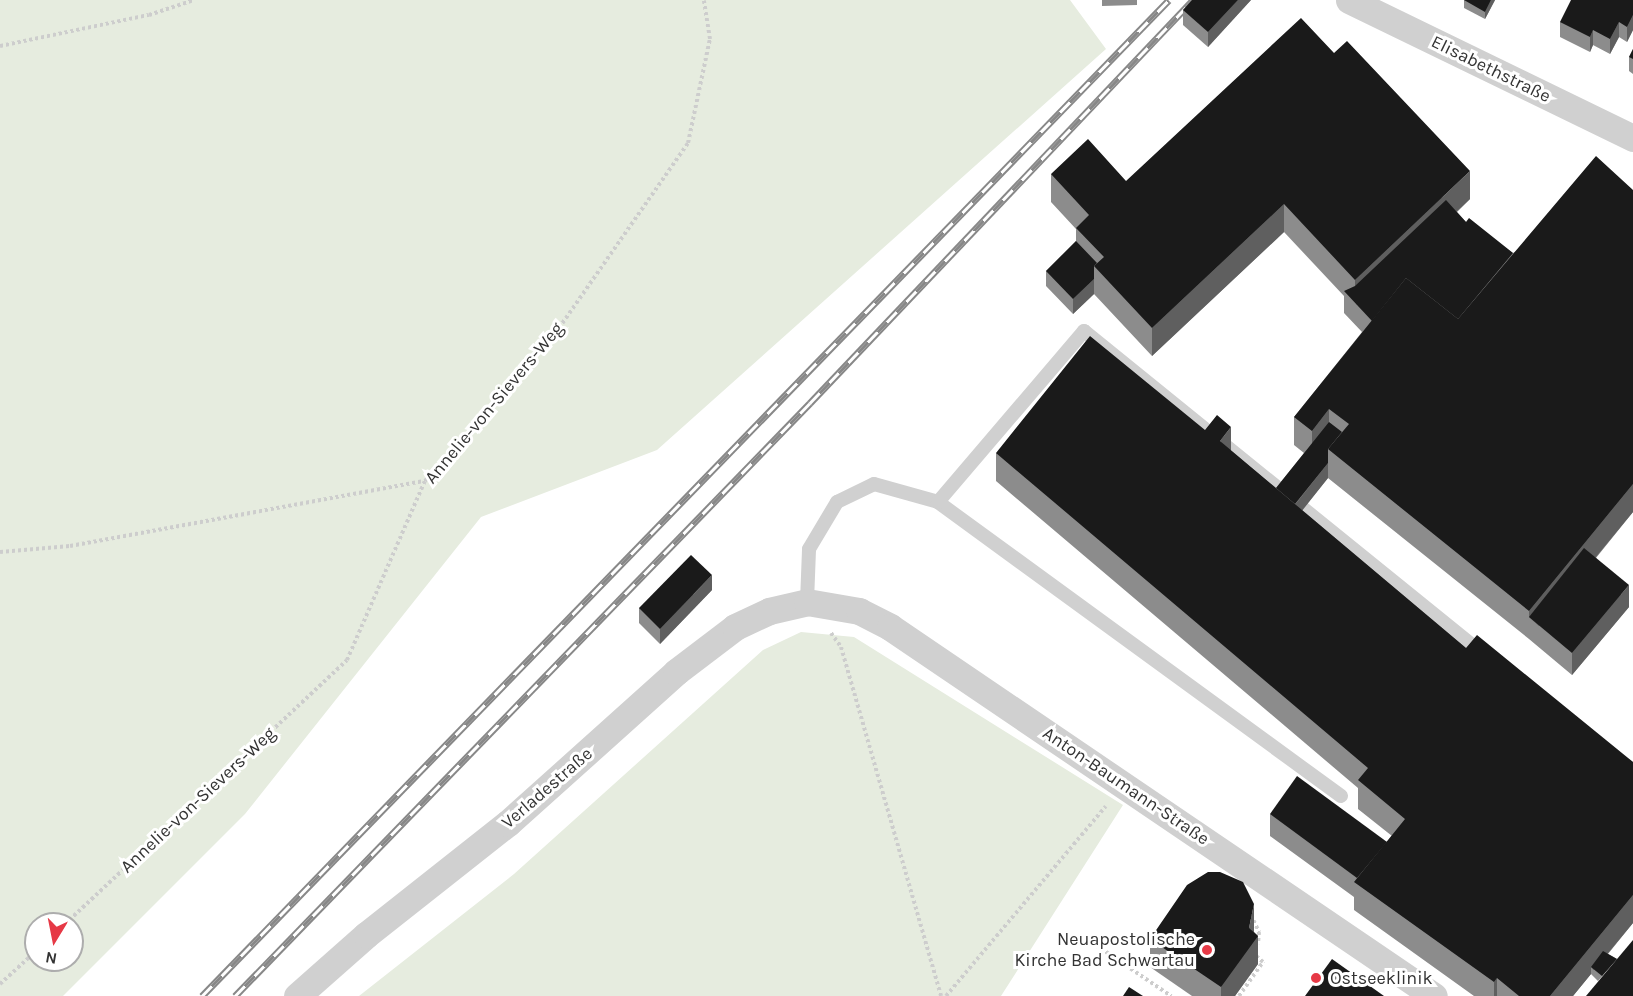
<!DOCTYPE html>
<meta charset="utf-8">
<style>
body{margin:0}
#map{position:relative;width:1633px;height:996px;overflow:hidden;background:#fff;font-family:Karla,sans-serif}
div>[style]{position:absolute}
[style*='--x']{left:calc(var(--x)*1px);top:calc(var(--y)*1px);width:calc(var(--w)*1px);rotate:calc(var(--a)*1deg)}
.green>*{inset:0;background:#e6ecdf}
.path>*{height:4px;margin-top:-2px;transform-origin:0;background:repeating-linear-gradient(90deg,#cdcdcd 0 3px,transparent 0 6px)}
.service>*{height:14px;margin:-7px;padding:0 7px;transform-origin:7px;border-radius:7px;background:#d0d0d0}
.minor>*{height:27px;margin:-13.5px;padding:0 13.5px;transform-origin:13.5px;border-radius:13.5px;background:#d0d0d0}
.rail>*{height:7px;margin-top:-3.5px;transform-origin:0;background:repeating-linear-gradient(90deg,#fff 0 14px,#888 0 28px);box-sizing:border-box;border-block:2px solid #888}
.wall>*{inset:0;background:#8c8c8c}
.shaded-wall>*{inset:0;background:#5f5f5f}
.building>*{inset:0;background:#1a1a1a}
.dots>*{width:16px;height:16px;translate:-50% -50%;box-sizing:border-box;border:3px solid #fff;border-radius:50%}
span{translate:-50% -50%;white-space:nowrap;text-align:center;line-height:1.15;-webkit-text-stroke:6px #fff;paint-order:stroke}
.street-label{font-size:18px;color:#333}
.poi-label{font-size:18px;color:#333}
.right{translate:-100% -50%;text-align:right}
.left{translate:0 -50%;text-align:left}
.north{position:absolute;left:24px;top:912px;width:60px;height:60px;box-sizing:border-box;background:#fff;border:2px solid #adadad;border-radius:50%;rotate:190deg;font-size:16px;font-weight:700;line-height:24px;text-align:center;color:#333}
.north::after{content:'';display:block;margin:auto;width:21px;height:27px;background:#e63946;clip-path:polygon(50% 0,100% 100%,50% 72%,0 100%)}
</style>
<div id="map">
<div class="green">
<div style="clip-path:polygon(evenodd,0 0,1070px 0,1106px 49px,657px 450px,481px 517px,245px 814px,63px 996px,0 996px,0 0,36px 924px,72px 924px,72px 960px,36px 960px,36px 924px)"></div>
<div style="clip-path:polygon(801px 632px,854px 637px,1123px 805px,1001px 996px,359px 996px,514px 874px,763px 650px)"></div>
</div>
<div class="path">
<div style="--x:0;--y:46;--w:152;--a:-11.8"></div>
<div style="--x:149;--y:15;--w:47;--a:-18.4"></div>
<div style="--x:0;--y:552;--w:70;--a:-4.9"></div>
<div style="--x:70;--y:546;--w:361;--a:-10.4"></div>
<div style="--x:831;--y:633;--w:17;--a:54"></div>
<div style="--x:841;--y:647;--w:363;--a:74"></div>
<div style="--x:1251;--y:915;--w:19;--a:65"></div>
<div style="--x:1259;--y:932;--w:12;--a:95"></div>
<div style="--x:65;--y:924;--w:386;--a:-43.1"></div>
<div style="--x:347;--y:660;--w:195;--a:-66.5"></div>
<div style="--x:425;--y:481;--w:203;--a:-48.8"></div>
<div style="--x:559;--y:328;--w:226;--a:-55.1"></div>
<div style="--x:688;--y:143;--w:106;--a:-78.1"></div>
<div style="--x:710;--y:39;--w:39;--a:-99"></div>
<div style="--x:1081;--y:935;--w:109;--a:34.1"></div>
<div style="--x:0;--y:984;--w:49;--a:-42.5"></div>
<div style="--x:946;--y:996;--w:248;--a:-49.9"></div>
<div style="--x:1239;--y:996;--w:42;--a:-54.8"></div>
<div style="--x:1263;--y:962;--w:9;--a:-139"></div>
</div>
<div class="service">
<div style="--x:807;--y:602;--w:53;--a:-87.8"></div>
<div style="--x:809;--y:549;--w:55;--a:-59.2"></div>
<div style="--x:837;--y:502;--w:41;--a:-25.9"></div>
<div style="--x:874;--y:484;--w:66;--a:15.7"></div>
<div style="--x:1341;--y:796;--w:499;--a:-143.9"></div>
<div style="--x:938;--y:502;--w:225;--a:-49.5"></div>
<div style="--x:1084;--y:331;--w:513;--a:38.99"></div>
</div>
<div class="minor">
<div style="--x:1349;--y:0;--w:316;--a:25.9"></div>
<div style="--x:297;--y:996;--w:92;--a:-41.5"></div>
<div style="--x:366;--y:935;--w:181;--a:-38.3"></div>
<div style="--x:508;--y:823;--w:226;--a:-41.9"></div>
<div style="--x:676;--y:672;--w:74;--a:-37.3"></div>
<div style="--x:735;--y:627;--w:38;--a:-25"></div>
<div style="--x:769;--y:611;--w:39;--a:-13"></div>
<div style="--x:807;--y:602;--w:53;--a:9.8"></div>
<div style="--x:859;--y:611;--w:35;--a:27"></div>
<div style="--x:890;--y:627;--w:657;--a:34.15"></div>
</div>
<div class="rail">
<div style="--x:202;--y:996;--w:1388;--a:-45.85"></div>
<div style="--x:235;--y:996;--w:826;--a:-45.88"></div>
<div style="--x:810;--y:403;--w:556;--a:-46.46"></div>
</div>
<div class="wall">
<div style="clip-path:polygon(1102px 0,1137px 0,1137px 5px,1102px 6px)"></div>
<div style="clip-path:polygon(1192px 0,1251px 0,1208px 47px,1183px 25px,1183px 10px)"></div>
<div style="clip-path:polygon(1464px 0,1495px 0,1485px 19px,1464px 8px)"></div>
<div style="clip-path:polygon(1633px 0,1633px 30px,1627px 42px,1619px 37px,1610px 54px,1593px 45px,1590px 52px,1560px 37px,1560px 22px)"></div>
<div style="clip-path:polygon(1633px 49px,1633px 74px,1629px 71px,1629px 57px)"></div>
<div style="clip-path:polygon(1051px 174px,1126px 181px,1470px 199px,1457px 212px,1466px 222px,1513px 253px,1633px 190px,1633px 512px,1596px 558px,1629px 607px,1572px 675px,1529px 639px,1328px 478px,1302px 510px,1466px 648px,1633px 762px,1633px 923px,1608px 954px,1617px 959px,1598px 981px,1591px 974px,1573px 996px,1474px 996px,1354px 910px,1354px 897px,1270px 836px,1270px 814px,1387px 842px,1392px 836px,1358px 809px,1358px 788px,996px 481px,996px 453px,1231px 451px,1276px 488px,1304px 453px,1294px 445px,1294px 417px,1362px 332px,1344px 313px,1344px 296px,1284px 232px,1152px 356px,1094px 294px,1073px 314px,1046px 286px,1046px 271px,1076px 241px,1076px 229px,1051px 202px)"></div>
<div style="clip-path:polygon(712px 590px,660px 644px,639px 623px,639px 608px)"></div>
<div style="clip-path:polygon(1254px 932px,1258px 964px,1235px 996px,1192px 996px,1150px 967px,1150px 939px)"></div>
</div>
<div class="shaded-wall">
<div style="clip-path:polygon(1238px 0,1251px 0,1208px 47px,1208px 32px)"></div>
<div style="clip-path:polygon(1491px 0,1495px 0,1485px 19px,1485px 12px)"></div>
<div style="clip-path:polygon(1633px 15px,1633px 30px,1627px 42px,1627px 27px)"></div>
<div style="clip-path:polygon(1619px 22px,1619px 37px,1610px 54px,1610px 39px)"></div>
<div style="clip-path:polygon(1593px 30px,1593px 45px,1590px 52px,1590px 37px)"></div>
<div style="clip-path:polygon(1470px 171px,1470px 199px,1357px 305px,1355px 302px,1355px 280px)"></div>
<div style="clip-path:polygon(1284px 204px,1284px 232px,1152px 356px,1152px 328px)"></div>
<div style="clip-path:polygon(1094px 279px,1094px 294px,1073px 314px,1073px 299px)"></div>
<div style="clip-path:polygon(1329px 409px,1329px 437px,1312px 459px,1312px 431px)"></div>
<div style="clip-path:polygon(1231px 427px,1231px 455px,1220px 441px)"></div>
<div style="clip-path:polygon(1328px 463px,1328px 478px,1290px 526px,1290px 511px)"></div>
<div style="clip-path:polygon(1633px 484px,1633px 512px,1539px 626px,1529px 617px,1529px 611px)"></div>
<div style="clip-path:polygon(712px 575px,712px 590px,660px 644px,660px 629px)"></div>
<div style="clip-path:polygon(1629px 585px,1629px 607px,1572px 675px,1572px 653px)"></div>
<div style="clip-path:polygon(1633px 895px,1633px 923px,1594px 970px,1591px 967px,1591px 974px,1573px 996px,1550px 996px)"></div>
<div style="clip-path:polygon(1254px 904px,1254px 932px,1258px 936px,1258px 964px,1235px 996px,1221px 996px,1221px 987px,1249px 928px)"></div>
<div style="clip-path:polygon(1497px 978px,1497px 996px,1494px 996px,1494px 982px)"></div>
</div>
<div class="building">
<div style="clip-path:polygon(1192px 0,1238px 0,1208px 32px,1183px 10px)"></div>
<div style="clip-path:polygon(1464px 0,1491px 0,1485px 12px)"></div>
<div style="clip-path:polygon(1571px 0,1633px 0,1633px 15px,1627px 27px,1619px 22px,1610px 39px,1593px 30px,1590px 37px,1560px 22px)"></div>
<div style="clip-path:polygon(1301px 18px,1334px 53px,1347px 41px,1470px 171px,1355px 280px,1284px 204px,1152px 328px,1094px 266px,1104px 257px,1076px 228px,1089px 215px,1051px 174px,1088px 139px,1126px 181px)"></div>
<div style="clip-path:polygon(1633px 49px,1633px 59px,1629px 57px)"></div>
<div style="clip-path:polygon(1596px 156px,1633px 190px,1633px 484px,1529px 611px,1328px 449px,1349px 424px,1329px 409px,1312px 431px,1294px 417px,1406px 278px,1458px 319px)"></div>
<div style="clip-path:polygon(1446px 200px,1466px 222px,1469px 218px,1513px 253px,1458px 319px,1406px 278px,1372px 321px,1344px 291px,1355px 286px)"></div>
<div style="clip-path:polygon(1076px 241px,1097px 263px,1094px 266px,1094px 279px,1073px 299px,1046px 271px)"></div>
<div style="clip-path:polygon(1090px 336px,1205px 430px,1217px 415px,1231px 427px,1220px 441px,1466px 648px,1477px 635px,1633px 762px,1633px 895px,1550px 996px,1519px 996px,1497px 978px,1494px 982px,1354px 882px,1405px 819px,1358px 780px,1368px 768px,996px 453px)"></div>
<div style="clip-path:polygon(1329px 422px,1342px 432px,1328px 449px,1328px 463px,1295px 504px,1276px 488px)"></div>
<div style="clip-path:polygon(1584px 548px,1629px 585px,1572px 653px,1529px 617px)"></div>
<div style="clip-path:polygon(691px 555px,712px 575px,660px 629px,639px 608px)"></div>
<div style="clip-path:polygon(1297px 776px,1387px 842px,1357px 878px,1270px 814px)"></div>
<div style="clip-path:polygon(1208px 872px,1220px 872px,1243px 882px,1254px 904px,1249px 928px,1258px 936px,1221px 987px,1150px 939px,1187px 885px)"></div>
<div style="clip-path:polygon(1633px 940px,1633px 996px,1586px 996px)"></div>
<div style="clip-path:polygon(1603px 951px,1617px 959px,1602px 976px,1591px 967px)"></div>
<div style="clip-path:polygon(1332px 959px,1384px 996px,1305px 996px)"></div>
<div style="clip-path:polygon(1129px 987px,1143px 996px,1123px 996px)"></div>
</div>
<div class="dots">
<div style="left:1207px;top:950px;background:#e63946"></div>
<div style="left:1316px;top:978px;background:#e63946"></div>
</div>
<div class="street-label">
<span style="left:1491px;top:69px;rotate:26deg">Elisabethstraße</span>
<span style="left:494px;top:403px;rotate:-50deg">Annelie-von-Sievers-Weg</span>
<span style="left:1126px;top:786px;rotate:34deg">Anton-Baumann-Straße</span>
<span style="left:547px;top:788px;rotate:-41deg">Verladestraße</span>
<span style="left:198px;top:800px;rotate:-43deg">Annelie-von-Sievers-Weg</span>
</div>
<div class="poi-label">
<span class="right" style="left:1195px;top:950px">Neuapostolische<br>Kirche Bad Schwartau</span>
<span class="left" style="left:1330px;top:978px">Ostseeklinik</span>
</div>
<div class="north">N</div>
</div>
